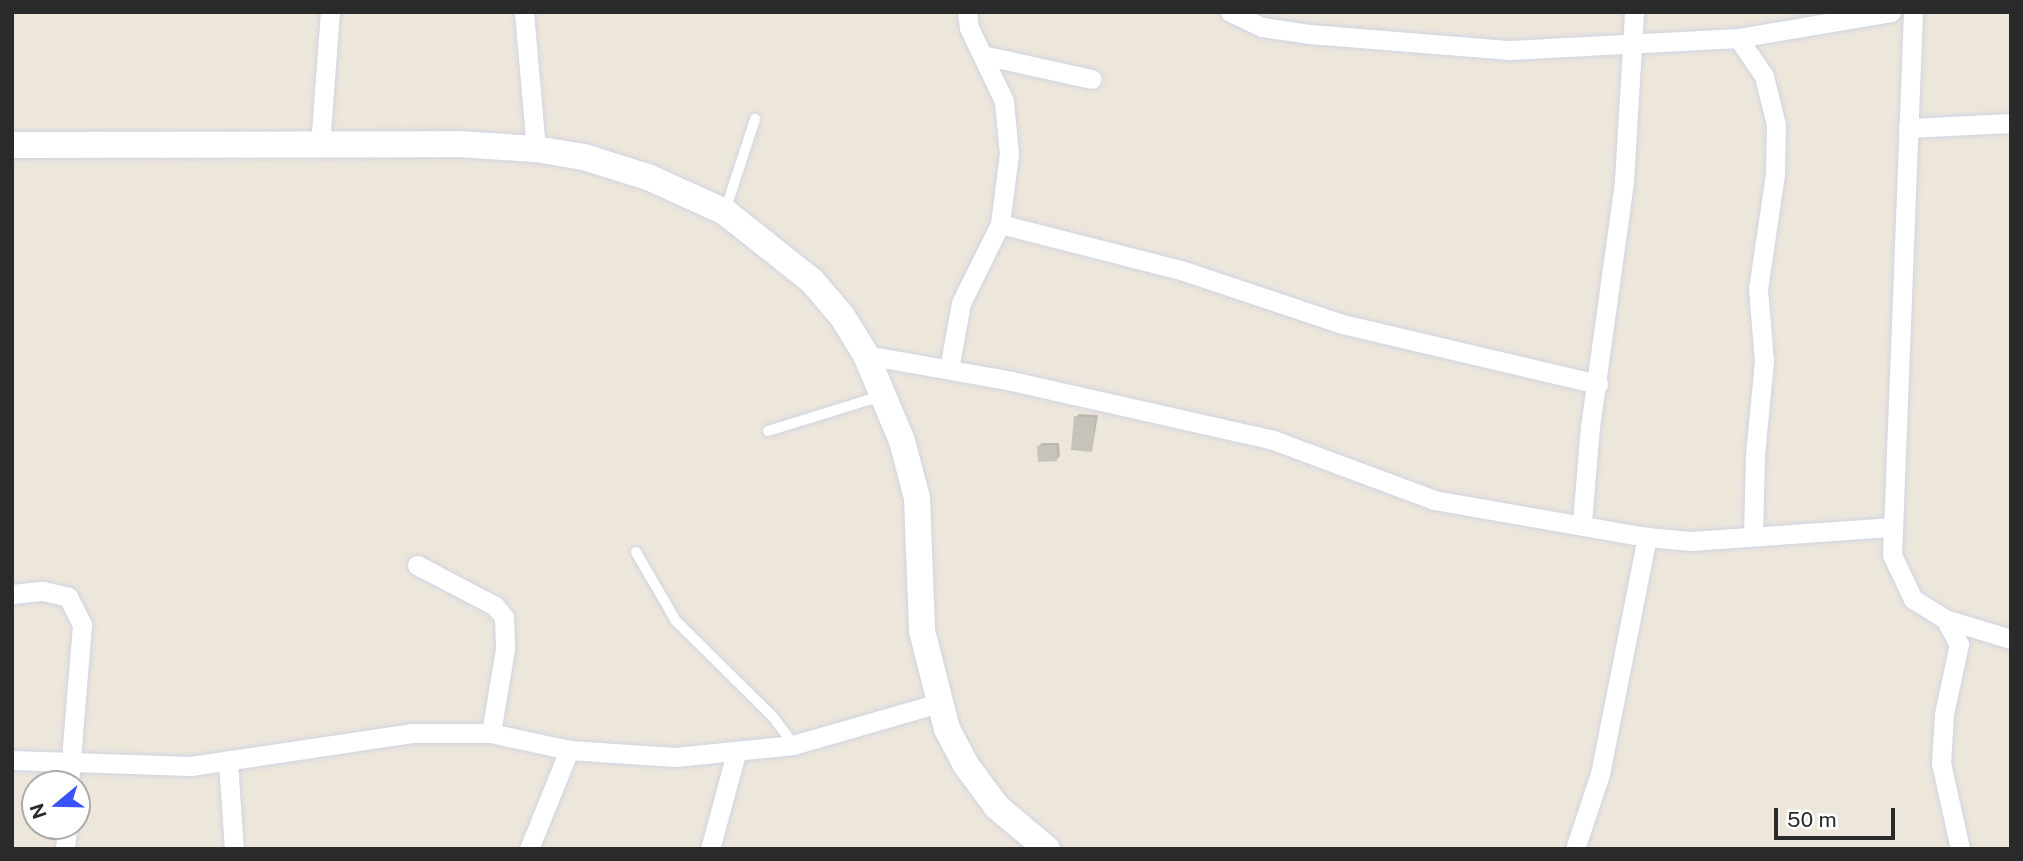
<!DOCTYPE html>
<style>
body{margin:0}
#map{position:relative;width:2023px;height:861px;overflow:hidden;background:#ece6db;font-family:"Public Sans",sans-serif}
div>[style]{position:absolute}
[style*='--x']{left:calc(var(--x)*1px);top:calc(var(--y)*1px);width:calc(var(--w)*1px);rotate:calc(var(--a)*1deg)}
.shadow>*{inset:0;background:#0003}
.building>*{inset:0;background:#c7c3bb}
.roads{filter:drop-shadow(0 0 2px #d1d3e3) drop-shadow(0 0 2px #d1d3e3)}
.service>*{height:10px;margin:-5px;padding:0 5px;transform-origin:5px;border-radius:5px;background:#fff}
.minor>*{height:19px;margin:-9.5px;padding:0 9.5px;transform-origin:9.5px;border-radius:9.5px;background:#fff}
.secondary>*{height:26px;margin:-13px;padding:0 13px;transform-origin:13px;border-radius:13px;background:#fff}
span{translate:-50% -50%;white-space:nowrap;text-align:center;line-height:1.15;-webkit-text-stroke:7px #fff;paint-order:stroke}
.frame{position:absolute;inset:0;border:14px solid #2a2a2a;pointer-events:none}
.north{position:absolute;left:21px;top:770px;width:70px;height:70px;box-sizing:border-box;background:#fff;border:2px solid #aaa;border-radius:50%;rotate:251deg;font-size:19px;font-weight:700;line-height:28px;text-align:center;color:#2a2a2a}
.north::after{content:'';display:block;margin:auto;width:24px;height:32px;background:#3852fc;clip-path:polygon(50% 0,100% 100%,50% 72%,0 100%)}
.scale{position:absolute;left:1774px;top:808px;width:121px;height:32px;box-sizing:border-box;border:4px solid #2a2a2a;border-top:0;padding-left:9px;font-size:21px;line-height:24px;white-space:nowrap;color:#2a2a2a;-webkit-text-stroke:5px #fff;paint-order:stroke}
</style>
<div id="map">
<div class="shadow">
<div style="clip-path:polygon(1079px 414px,1098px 415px,1092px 450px,1076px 417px)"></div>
<div style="clip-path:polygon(1042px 443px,1059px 443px,1060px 456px,1056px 460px,1039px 446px)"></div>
</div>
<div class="building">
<div style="clip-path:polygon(1074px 416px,1095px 418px,1092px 452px,1071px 450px)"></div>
<div style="clip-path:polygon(1056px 445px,1057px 461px,1038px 462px,1037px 446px)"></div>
</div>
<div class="roads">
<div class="service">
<div style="--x:725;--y:211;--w:97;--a:-71.9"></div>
<div style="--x:768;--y:431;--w:118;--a:-17.2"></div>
<div style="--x:636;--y:552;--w:80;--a:59.9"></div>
<div style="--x:676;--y:621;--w:136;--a:44.7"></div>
<div style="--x:773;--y:717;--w:34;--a:53"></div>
</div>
<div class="minor">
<div style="--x:524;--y:12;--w:138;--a:85"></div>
<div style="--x:1230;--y:12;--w:35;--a:25"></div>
<div style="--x:1262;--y:27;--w:49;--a:8.3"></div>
<div style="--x:1310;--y:34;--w:201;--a:4.6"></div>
<div style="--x:1510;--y:50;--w:228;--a:-3"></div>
<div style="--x:1738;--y:38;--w:155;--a:-9.6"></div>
<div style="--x:1913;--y:12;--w:543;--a:92.21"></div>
<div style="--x:1892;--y:555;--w:49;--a:64.5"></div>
<div style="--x:1913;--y:599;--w:38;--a:32"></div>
<div style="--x:1945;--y:619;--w:69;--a:16.9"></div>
<div style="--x:1738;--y:38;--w:46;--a:55.6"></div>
<div style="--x:1764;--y:76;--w:50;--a:76.2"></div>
<div style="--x:1776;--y:125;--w:49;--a:91.2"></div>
<div style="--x:1775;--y:174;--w:116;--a:98.4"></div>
<div style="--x:1758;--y:289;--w:72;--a:85.2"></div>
<div style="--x:1764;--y:361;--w:94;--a:95.5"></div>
<div style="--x:1755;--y:455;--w:81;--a:91.4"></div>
<div style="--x:987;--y:56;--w:107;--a:12.4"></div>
<div style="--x:1908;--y:128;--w:103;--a:-2.8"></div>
<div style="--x:320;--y:145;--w:133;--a:-85.7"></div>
<div style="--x:1000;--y:224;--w:187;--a:14.3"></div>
<div style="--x:1181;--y:270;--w:170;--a:18.5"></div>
<div style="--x:1342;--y:324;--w:263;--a:13.2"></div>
<div style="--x:866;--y:355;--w:148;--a:10.1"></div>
<div style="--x:1012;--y:381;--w:268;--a:12.7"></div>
<div style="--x:1273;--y:440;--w:172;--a:20.4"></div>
<div style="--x:1434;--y:500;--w:216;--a:9.9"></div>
<div style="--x:1647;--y:537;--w:44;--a:5.2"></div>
<div style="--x:1691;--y:541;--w:199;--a:-4"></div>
<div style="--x:949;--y:369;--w:67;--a:-79.7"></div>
<div style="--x:961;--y:303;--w:88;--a:-63.7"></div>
<div style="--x:1000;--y:224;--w:71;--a:-82.7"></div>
<div style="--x:1009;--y:154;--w:53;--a:-95.4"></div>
<div style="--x:1004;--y:101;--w:81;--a:-115.6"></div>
<div style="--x:969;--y:28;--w:16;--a:-97"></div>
<div style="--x:1582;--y:522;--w:95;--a:-85.2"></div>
<div style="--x:1590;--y:427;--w:248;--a:-82.1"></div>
<div style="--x:1624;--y:181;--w:169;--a:-86.6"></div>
<div style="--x:417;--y:565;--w:88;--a:27.7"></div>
<div style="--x:495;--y:606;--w:14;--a:51"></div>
<div style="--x:504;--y:617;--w:32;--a:88"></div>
<div style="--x:505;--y:649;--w:85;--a:99.5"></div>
<div style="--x:12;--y:594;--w:31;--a:-6"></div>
<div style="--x:43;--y:591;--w:26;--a:13"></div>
<div style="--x:68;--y:597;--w:31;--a:63"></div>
<div style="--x:82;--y:625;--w:160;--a:94.7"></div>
<div style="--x:1945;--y:619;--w:29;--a:61"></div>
<div style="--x:1959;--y:644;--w:72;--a:102.1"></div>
<div style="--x:1944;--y:714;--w:49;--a:93.5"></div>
<div style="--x:1941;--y:763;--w:88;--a:77.5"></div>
<div style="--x:12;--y:760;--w:179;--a:1.9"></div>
<div style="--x:191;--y:766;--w:223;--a:-8.5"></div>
<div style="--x:412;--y:733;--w:79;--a:0"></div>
<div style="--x:491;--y:733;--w:80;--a:12.3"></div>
<div style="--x:569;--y:750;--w:106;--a:3.8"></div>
<div style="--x:675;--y:757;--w:119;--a:-5.8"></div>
<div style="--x:793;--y:745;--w:152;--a:-16"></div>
<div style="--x:228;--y:762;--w:87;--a:86.1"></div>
<div style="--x:65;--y:849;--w:23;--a:-85"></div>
<div style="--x:529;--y:849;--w:107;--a:-68"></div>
<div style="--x:710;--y:849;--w:99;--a:-74.8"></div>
<div style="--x:1575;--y:849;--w:79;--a:-71.6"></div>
<div style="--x:1600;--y:774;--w:242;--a:-78.8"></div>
</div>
<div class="secondary">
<div style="--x:12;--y:145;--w:446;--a:-0.1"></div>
<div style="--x:458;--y:144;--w:78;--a:3.7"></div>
<div style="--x:536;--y:149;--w:49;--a:9.5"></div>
<div style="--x:584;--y:157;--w:67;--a:17.4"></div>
<div style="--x:648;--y:177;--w:85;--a:24.4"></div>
<div style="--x:725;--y:212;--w:111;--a:38.4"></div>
<div style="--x:812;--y:281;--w:46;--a:49.4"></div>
<div style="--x:842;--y:316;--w:46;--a:58.4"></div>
<div style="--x:866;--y:355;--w:93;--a:67.3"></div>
<div style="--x:902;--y:441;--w:59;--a:75.3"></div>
<div style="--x:917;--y:498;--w:133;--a:87.8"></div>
<div style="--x:922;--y:631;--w:101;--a:75.7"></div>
<div style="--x:947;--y:729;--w:41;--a:62.2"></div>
<div style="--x:966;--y:765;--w:52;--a:53.6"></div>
<div style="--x:997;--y:807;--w:65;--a:40"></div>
</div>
</div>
<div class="frame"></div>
<div class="north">N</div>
<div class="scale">50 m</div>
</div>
